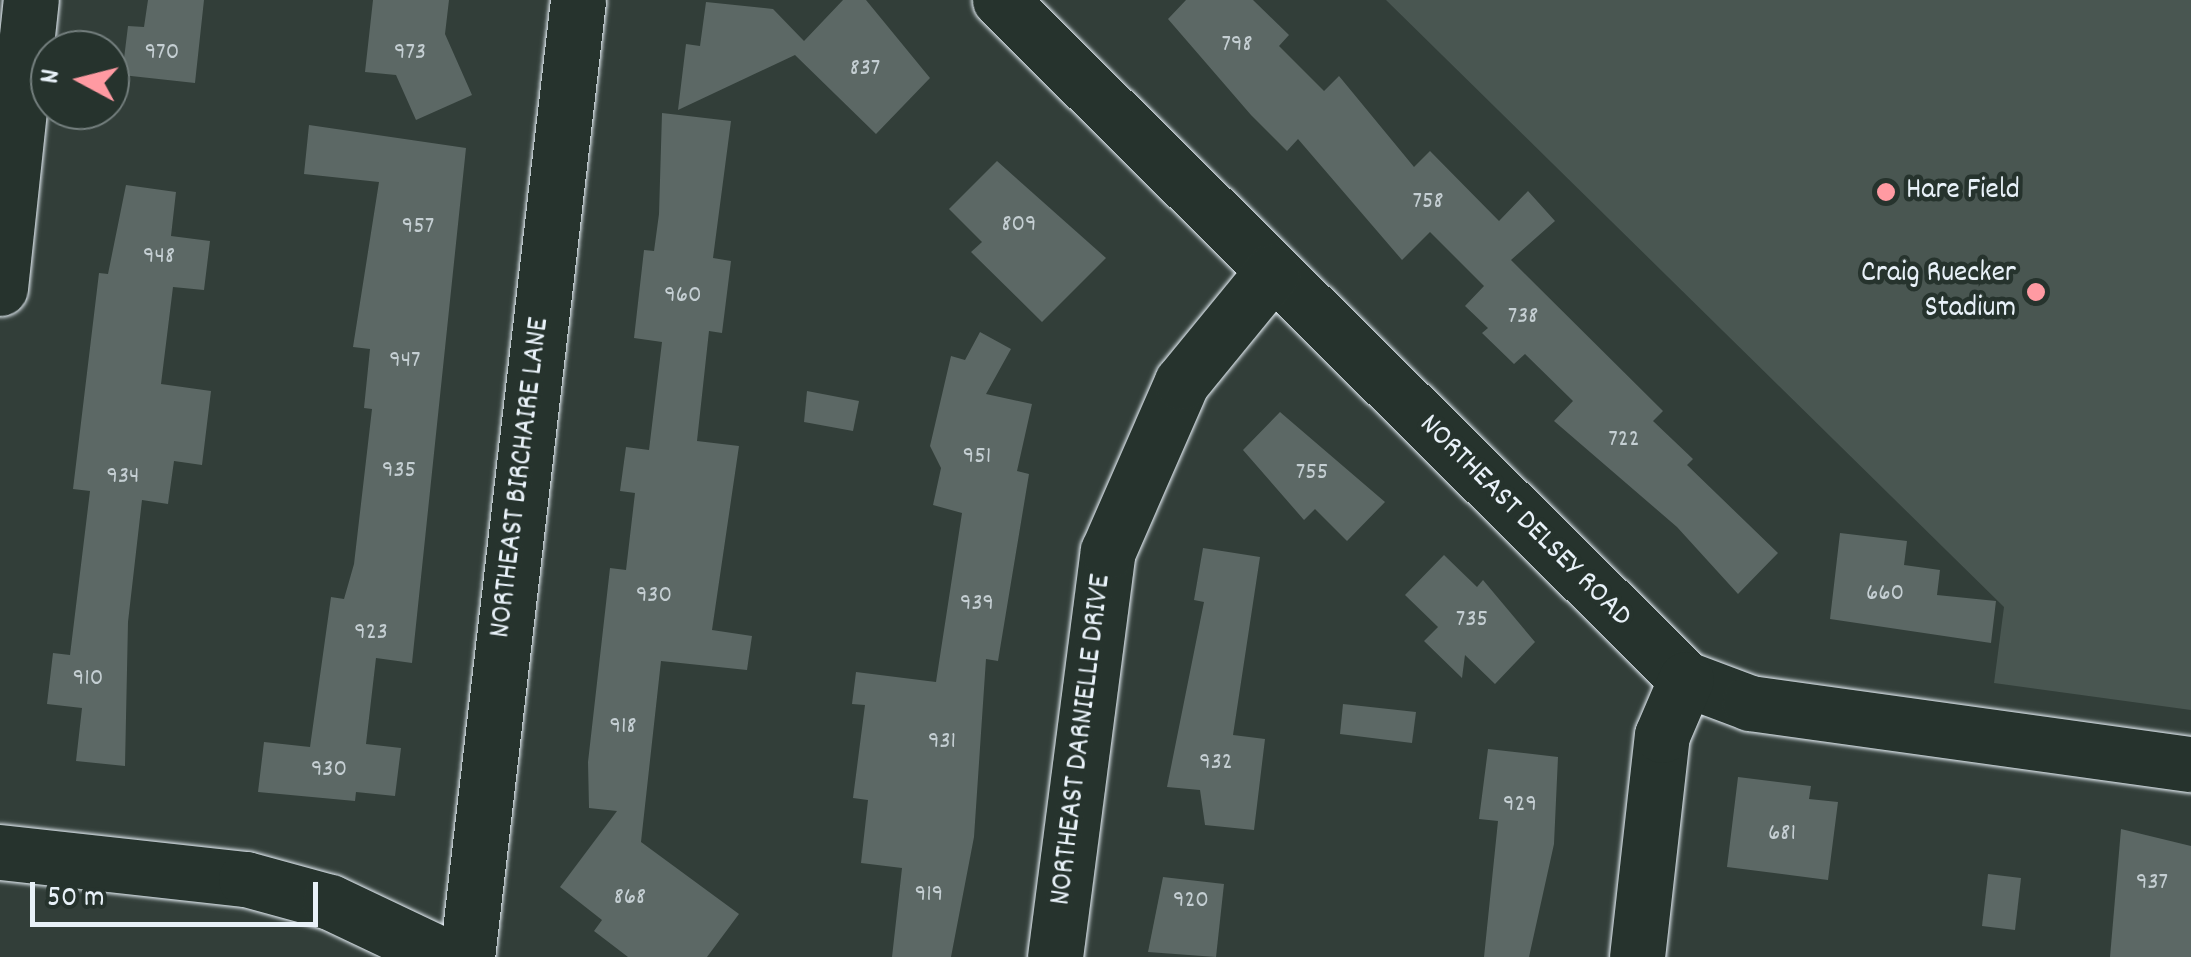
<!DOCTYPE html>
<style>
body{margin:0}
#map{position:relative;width:2191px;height:957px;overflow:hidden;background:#323e39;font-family:Dekko,sans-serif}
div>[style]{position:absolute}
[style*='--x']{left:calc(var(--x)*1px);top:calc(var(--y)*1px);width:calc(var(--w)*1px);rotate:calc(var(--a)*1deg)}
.green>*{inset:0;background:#495651}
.building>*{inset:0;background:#5c6865}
.roads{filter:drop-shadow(0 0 2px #e8f1f8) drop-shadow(0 0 2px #e8f1f8)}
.minor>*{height:55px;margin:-27.5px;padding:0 27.5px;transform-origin:27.5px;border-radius:27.5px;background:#26332d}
.dots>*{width:28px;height:28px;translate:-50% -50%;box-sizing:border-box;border:5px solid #26332d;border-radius:50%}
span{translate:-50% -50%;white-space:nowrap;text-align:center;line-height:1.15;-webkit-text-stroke:9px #26332d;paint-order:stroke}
.number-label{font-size:25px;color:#c5cfd3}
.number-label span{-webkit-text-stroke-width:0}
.poi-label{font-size:30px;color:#e8f1f8}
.left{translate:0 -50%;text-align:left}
.right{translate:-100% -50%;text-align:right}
.street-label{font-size:30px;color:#e8f1f8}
.north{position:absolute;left:30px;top:30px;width:100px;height:100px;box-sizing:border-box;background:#26332d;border:2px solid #747f7e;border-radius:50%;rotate:277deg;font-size:28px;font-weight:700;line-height:40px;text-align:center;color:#e8f1f8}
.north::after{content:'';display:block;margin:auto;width:35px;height:45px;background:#ff9aa2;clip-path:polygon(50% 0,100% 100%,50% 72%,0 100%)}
.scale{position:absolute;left:30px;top:882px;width:288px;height:45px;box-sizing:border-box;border:5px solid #e8f1f8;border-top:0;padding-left:12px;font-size:30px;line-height:35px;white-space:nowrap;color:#e8f1f8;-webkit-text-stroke:8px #26332d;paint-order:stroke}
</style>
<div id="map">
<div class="green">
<div style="clip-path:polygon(1386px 0,2191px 0,2191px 710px,1994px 683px,2004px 607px)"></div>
</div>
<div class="building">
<div style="clip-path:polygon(148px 0,204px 0,195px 83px,122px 75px,128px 26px,144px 27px)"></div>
<div style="clip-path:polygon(373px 0,449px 0,445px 34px,472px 95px,416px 120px,396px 75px,365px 72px)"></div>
<div style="clip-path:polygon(843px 0,866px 0,930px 78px,876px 134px,795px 55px,678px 110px,686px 44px,700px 46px,706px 2px,773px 9px,804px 41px)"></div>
<div style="clip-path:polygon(1186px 0,1253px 0,1289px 35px,1279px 46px,1324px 91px,1339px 76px,1414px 167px,1430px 151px,1499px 221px,1528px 191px,1555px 221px,1511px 260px,1663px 411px,1653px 421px,1693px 459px,1687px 465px,1778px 553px,1738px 594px,1677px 527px,1554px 421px,1573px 401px,1525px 354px,1514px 364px,1482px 333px,1488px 328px,1465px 306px,1484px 286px,1430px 232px,1402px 260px,1298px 139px,1287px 151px,1251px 115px,1168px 19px)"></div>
<div style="clip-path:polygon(662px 113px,731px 121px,713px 258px,731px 261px,722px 333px,709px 331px,697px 441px,739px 446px,712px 630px,752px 636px,747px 670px,661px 661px,641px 842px,739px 914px,707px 957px,628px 957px,594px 931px,602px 920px,560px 887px,617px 811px,589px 808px,588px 762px,610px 568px,626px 570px,635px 493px,620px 491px,626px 447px,649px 450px,662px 342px,634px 338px,644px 250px,654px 251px,659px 214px)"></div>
<div style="clip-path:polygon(309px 125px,466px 148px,412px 663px,376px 658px,366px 744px,401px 748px,395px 796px,356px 792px,355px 801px,258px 792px,264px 742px,310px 747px,331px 597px,344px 599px,354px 564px,372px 409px,364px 408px,370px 349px,353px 347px,379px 182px,304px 174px)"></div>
<div style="clip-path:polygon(997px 161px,1106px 258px,1042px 322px,971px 252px,982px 242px,949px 209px)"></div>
<div style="clip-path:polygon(126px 185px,176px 192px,171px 236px,210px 241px,204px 290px,173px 287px,161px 384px,211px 391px,202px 465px,174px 461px,168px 504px,142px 500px,128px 622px,125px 766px,76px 761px,82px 708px,47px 704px,53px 653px,70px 655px,90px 491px,73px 489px,99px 273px,108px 274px)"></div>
<div style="clip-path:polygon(980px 332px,1011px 349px,986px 394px,1032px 404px,1017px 471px,1029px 474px,998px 661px,986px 659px,974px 837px,951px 957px,892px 957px,902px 868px,861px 863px,868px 800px,853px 798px,865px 705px,852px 704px,856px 672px,936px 682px,962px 513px,933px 505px,941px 468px,930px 446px,951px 356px,965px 360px)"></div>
<div style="clip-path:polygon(807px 391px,859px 401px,853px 431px,804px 422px)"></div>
<div style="clip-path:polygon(1280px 412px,1385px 502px,1347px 541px,1315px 509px,1304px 520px,1243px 450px)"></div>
<div style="clip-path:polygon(1840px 533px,1907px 541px,1904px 565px,1940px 570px,1937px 595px,1996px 601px,1991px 643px,1830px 619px)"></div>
<div style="clip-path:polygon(1203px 548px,1260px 557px,1233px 735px,1265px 739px,1254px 830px,1205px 825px,1200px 790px,1167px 787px,1204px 602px,1194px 600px)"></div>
<div style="clip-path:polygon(1444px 555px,1477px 587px,1483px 580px,1535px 642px,1495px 684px,1465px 655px,1462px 678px,1424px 641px,1438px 627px,1405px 595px)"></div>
<div style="clip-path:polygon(1343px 704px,1416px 712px,1412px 743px,1340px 734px)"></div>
<div style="clip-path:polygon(1488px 749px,1558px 757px,1554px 844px,1529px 957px,1484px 957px,1498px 821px,1479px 819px)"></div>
<div style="clip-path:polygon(1738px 777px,1811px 786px,1809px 799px,1838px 802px,1828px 880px,1727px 867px)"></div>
<div style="clip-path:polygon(2121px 829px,2191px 846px,2191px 957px,2110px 957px)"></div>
<div style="clip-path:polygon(1988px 874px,2021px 878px,2015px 930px,1982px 926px)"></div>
<div style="clip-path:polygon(1163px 877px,1224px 884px,1216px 957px,1148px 952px)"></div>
</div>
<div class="roads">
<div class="minor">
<div style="--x:1000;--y:0;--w:965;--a:44.71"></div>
<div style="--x:1686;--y:679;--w:68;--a:20.6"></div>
<div style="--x:1750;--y:703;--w:445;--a:7.9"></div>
<div style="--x:0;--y:288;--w:290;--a:-83.9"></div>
<div style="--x:0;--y:852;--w:247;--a:6.3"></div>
<div style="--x:246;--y:879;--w:87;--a:15.3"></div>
<div style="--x:330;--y:902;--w:128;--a:25.4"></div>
<div style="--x:467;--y:957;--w:963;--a:-83.38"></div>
<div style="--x:1055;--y:957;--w:409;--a:-82.6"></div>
<div style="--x:1108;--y:551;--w:184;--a:-66.4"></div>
<div style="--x:1182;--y:382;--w:142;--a:-50.7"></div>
<div style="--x:1637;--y:957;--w:223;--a:-83.6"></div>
<div style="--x:1662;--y:735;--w:61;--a:-66.8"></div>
</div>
</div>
<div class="dots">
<div style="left:1886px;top:192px;background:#ff9aa2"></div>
<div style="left:2036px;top:292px;background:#ff9aa2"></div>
</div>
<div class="number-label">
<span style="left:1237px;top:45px">798</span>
<span style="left:162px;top:53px">970</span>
<span style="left:410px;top:53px">973</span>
<span style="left:865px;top:69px">837</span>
<span style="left:1428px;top:202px">758</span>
<span style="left:1019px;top:225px">809</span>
<span style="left:418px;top:227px">957</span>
<span style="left:159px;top:257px">948</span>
<span style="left:683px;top:296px">960</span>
<span style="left:1523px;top:317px">738</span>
<span style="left:405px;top:361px">947</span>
<span style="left:1624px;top:440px">722</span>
<span style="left:977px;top:457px">951</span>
<span style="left:399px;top:471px">935</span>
<span style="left:1312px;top:473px">755</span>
<span style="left:123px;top:477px">934</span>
<span style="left:1885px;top:594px">660</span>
<span style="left:654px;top:596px">930</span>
<span style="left:977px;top:604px">939</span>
<span style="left:1472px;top:620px">735</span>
<span style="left:371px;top:633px">923</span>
<span style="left:88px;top:679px">910</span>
<span style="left:623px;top:727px">918</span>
<span style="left:942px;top:742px">931</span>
<span style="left:1216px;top:763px">932</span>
<span style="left:329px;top:770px">930</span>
<span style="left:1520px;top:805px">929</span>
<span style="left:1782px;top:834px">681</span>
<span style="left:2152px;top:883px">937</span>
<span style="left:929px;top:895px">919</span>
<span style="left:630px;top:898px">868</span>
<span style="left:1191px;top:901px">920</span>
</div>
<div class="poi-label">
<span class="left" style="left:1906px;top:192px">Hare Field</span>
<span class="right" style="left:2016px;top:292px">Craig Ruecker<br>Stadium</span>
</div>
<div class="street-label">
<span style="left:522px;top:478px;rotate:-83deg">NORTHEAST BIRCHAIRE LANE</span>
<span style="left:1524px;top:522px;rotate:45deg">NORTHEAST DELSEY ROAD</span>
<span style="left:1083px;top:740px;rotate:-83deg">NORTHEAST DARNIELLE DRIVE</span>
</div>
<div class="north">N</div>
<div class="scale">50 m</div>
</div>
